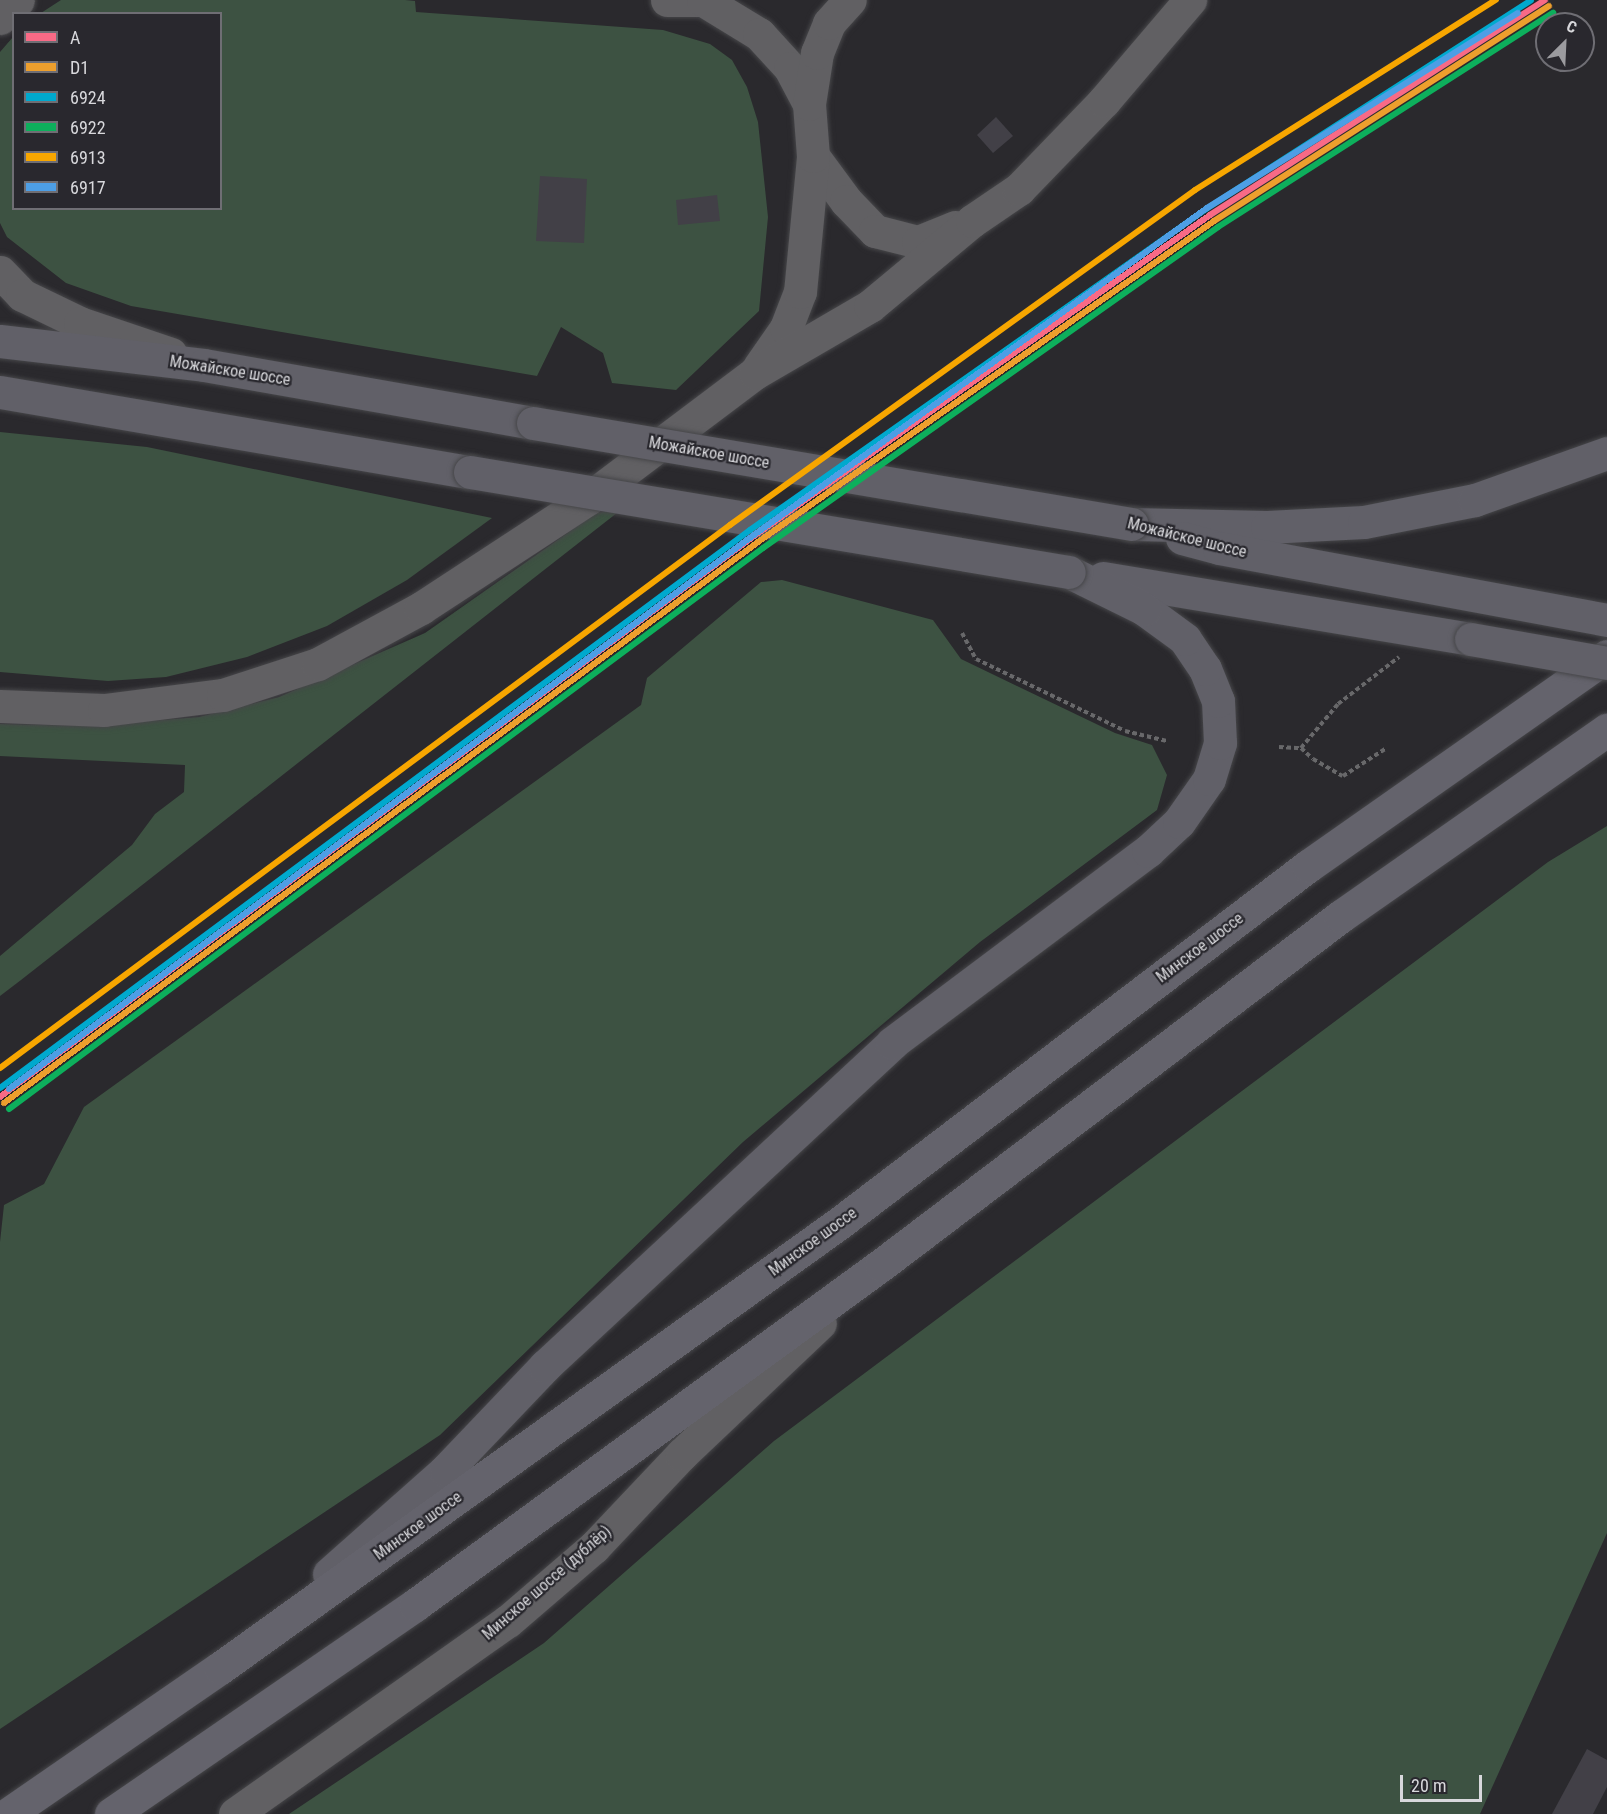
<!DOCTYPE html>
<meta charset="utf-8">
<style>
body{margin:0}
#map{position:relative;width:1607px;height:1814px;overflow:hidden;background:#2a292d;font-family:"Roboto Condensed",sans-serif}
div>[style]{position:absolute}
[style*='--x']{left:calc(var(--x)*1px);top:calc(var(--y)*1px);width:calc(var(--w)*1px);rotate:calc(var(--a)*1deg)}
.green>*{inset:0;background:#3d5242}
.building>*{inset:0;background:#424047}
.path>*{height:4px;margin-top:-2px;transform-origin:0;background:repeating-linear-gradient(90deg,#68686a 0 4.5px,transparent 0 7.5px)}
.roads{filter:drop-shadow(0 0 2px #464649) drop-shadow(0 0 2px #464649)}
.tertiary>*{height:33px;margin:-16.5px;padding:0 16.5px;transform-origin:16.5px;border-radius:16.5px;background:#616063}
.secondary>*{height:33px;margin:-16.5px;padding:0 16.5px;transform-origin:16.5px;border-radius:16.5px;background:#616063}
.primary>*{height:33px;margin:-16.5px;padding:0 16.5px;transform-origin:16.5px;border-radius:16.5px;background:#616068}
.trunk>*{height:33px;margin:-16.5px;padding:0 16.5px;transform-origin:16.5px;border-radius:16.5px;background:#64636c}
.bridges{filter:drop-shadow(0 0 2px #464649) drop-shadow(0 0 2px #464649)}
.primary-bridge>*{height:33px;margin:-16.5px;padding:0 16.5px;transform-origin:16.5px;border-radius:16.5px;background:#616068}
.rail-1>*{height:6px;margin:-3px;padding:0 3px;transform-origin:3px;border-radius:3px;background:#f86a86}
.rail-2>*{height:6px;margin:-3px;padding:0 3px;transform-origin:3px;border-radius:3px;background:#ed9f2d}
.rail-3>*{height:6px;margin:-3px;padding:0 3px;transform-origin:3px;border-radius:3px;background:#00a9ce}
.rail-4>*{height:6px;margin:-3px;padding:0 3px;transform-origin:3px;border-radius:3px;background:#0daf5c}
.rail-5>*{height:6px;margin:-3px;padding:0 3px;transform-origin:3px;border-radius:3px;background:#f7a600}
.rail-6>*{height:6px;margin:-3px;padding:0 3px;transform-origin:3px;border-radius:3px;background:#4d9ee5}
span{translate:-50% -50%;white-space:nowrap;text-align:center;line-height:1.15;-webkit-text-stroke:4.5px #29282e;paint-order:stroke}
.street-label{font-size:16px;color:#d8d8dc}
.legend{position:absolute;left:12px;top:12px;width:210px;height:198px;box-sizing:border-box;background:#29282e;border:2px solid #6f6e74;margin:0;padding:8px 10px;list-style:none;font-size:18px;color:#d8d8dc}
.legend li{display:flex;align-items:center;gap:12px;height:30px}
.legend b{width:30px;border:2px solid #6f6e74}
.north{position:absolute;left:1535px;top:12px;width:60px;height:60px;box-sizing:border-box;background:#29282e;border:2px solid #6f6e74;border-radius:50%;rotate:24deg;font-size:16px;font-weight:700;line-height:24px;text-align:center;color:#d8d8dc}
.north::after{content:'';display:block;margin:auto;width:21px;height:27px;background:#9b9b9f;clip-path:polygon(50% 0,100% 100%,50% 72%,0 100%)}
.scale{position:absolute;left:1400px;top:1775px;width:82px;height:27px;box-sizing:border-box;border:3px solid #d8d8dc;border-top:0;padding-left:8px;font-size:18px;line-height:21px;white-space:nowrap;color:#d8d8dc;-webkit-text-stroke:4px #29282e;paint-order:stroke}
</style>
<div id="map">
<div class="green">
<div style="clip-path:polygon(61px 0,405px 0,415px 1px,416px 12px,663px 30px,710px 44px,732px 60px,747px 87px,758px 122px,768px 217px,759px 311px,676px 390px,612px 383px,603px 353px,561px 327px,537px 376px,131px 306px,66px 283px,7px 237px,0 223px,0 52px,13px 37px,14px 208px,220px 208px,220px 14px,41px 13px)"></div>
<div style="clip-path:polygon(0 432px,147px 447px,492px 518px,407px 580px,327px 626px,247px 657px,166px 677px,108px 681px,0 672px)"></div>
<div style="clip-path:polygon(622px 509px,21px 980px,0 996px,0 956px,132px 845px,155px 814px,184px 792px,185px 765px,0 756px,0 724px,87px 726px,199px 717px,279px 697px,425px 633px,596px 513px)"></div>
<div style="clip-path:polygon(782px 580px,933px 620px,961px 659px,1115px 733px,1152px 745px,1167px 775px,1157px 810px,980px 942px,743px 1142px,440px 1435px,0 1729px,0 1242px,4px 1205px,44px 1184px,84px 1107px,641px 705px,647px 678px,761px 582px)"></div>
<div style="clip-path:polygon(1607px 826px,1607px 1533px,1480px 1814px,289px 1814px,544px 1643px,774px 1441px,1548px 862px)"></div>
</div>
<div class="building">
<div style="clip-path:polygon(996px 117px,1013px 136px,993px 153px,977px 135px)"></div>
<div style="clip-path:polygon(540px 176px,587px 179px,584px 243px,536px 241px)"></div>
<div style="clip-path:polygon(717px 195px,720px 221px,678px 225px,676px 200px)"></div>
<div style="clip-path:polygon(1587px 1749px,1607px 1760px,1607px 1787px,1593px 1814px,1552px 1814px)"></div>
</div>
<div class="path">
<div style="--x:962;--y:633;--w:30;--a:62"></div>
<div style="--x:976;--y:659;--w:165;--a:25.8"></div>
<div style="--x:1125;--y:731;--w:43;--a:13.4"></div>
<div style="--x:1279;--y:747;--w:22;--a:3"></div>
<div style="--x:1301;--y:748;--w:16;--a:43"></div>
<div style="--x:1313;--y:759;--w:34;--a:30"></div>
<div style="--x:1343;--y:776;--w:50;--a:-32.7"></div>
<div style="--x:1301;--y:748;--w:57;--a:-49.9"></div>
<div style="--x:1338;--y:704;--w:77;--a:-37.6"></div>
</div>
<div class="roads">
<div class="tertiary">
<div style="--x:667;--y:0;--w:36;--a:0"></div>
<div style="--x:703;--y:0;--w:66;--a:31.3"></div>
<div style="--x:759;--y:34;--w:46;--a:47.6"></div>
<div style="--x:790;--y:68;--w:41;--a:62.2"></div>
<div style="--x:0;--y:18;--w:25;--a:-45"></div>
<div style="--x:813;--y:156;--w:56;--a:53.7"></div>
<div style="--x:846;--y:201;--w:42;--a:46"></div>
<div style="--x:875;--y:231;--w:44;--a:14.3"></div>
<div style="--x:918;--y:242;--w:40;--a:-22"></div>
<div style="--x:0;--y:272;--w:32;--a:46"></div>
<div style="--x:22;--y:295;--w:64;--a:25.8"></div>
<div style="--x:80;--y:323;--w:96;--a:18.8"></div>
<div style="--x:759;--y:367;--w:47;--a:-55.3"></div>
<div style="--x:786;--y:328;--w:39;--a:-69"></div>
<div style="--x:800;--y:292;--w:137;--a:-84.5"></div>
<div style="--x:813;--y:156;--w:52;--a:-94.4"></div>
<div style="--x:809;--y:104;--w:52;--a:-81.1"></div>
<div style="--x:817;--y:53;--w:32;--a:-68"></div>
<div style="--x:829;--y:23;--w:31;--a:-48"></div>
<div style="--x:0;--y:706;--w:104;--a:2.2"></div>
<div style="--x:104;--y:710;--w:120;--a:-7.2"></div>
<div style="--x:223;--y:695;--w:100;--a:-18.1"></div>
<div style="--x:318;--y:664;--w:117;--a:-28.5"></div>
<div style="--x:421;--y:608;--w:201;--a:-33.2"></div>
<div style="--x:589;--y:498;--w:208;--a:-37"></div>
<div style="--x:755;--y:373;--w:133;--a:-30.2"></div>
<div style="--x:870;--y:306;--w:133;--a:-39.8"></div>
<div style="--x:972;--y:221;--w:57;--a:-34.2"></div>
<div style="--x:1019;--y:189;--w:122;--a:-46"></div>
<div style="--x:1104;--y:101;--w:133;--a:-49.6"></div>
</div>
<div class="secondary">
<div style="--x:235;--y:1814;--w:334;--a:-35.3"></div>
<div style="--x:508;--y:1621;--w:113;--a:-40.7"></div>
<div style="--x:594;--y:1547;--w:128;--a:-46.6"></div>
<div style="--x:682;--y:1454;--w:190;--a:-43.5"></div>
</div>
<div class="primary">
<div style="--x:0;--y:341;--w:205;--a:6.7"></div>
<div style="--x:204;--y:365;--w:334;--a:10"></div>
<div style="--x:0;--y:392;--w:477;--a:9.7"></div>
<div style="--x:1132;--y:524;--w:135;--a:1.3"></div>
<div style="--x:1267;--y:527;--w:97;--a:-3"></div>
<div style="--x:1364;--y:522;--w:113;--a:-11.2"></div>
<div style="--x:1475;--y:500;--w:140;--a:-19.6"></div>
<div style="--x:1182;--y:538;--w:38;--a:15"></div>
<div style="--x:1219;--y:548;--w:395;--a:10.5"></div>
<div style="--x:1103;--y:578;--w:373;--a:9.4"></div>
<div style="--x:329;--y:1574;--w:157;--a:-41.6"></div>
<div style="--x:446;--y:1470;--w:144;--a:-46.4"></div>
<div style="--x:545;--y:1366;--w:474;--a:-42.9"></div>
<div style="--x:892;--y:1043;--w:320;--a:-36.9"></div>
<div style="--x:1148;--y:851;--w:42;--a:-43.1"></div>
<div style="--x:1179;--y:822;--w:52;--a:-55.1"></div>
<div style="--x:1209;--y:779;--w:38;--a:-73"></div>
<div style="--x:1220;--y:743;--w:42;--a:-92.7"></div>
<div style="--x:1218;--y:701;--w:35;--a:-112"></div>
<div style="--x:1205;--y:669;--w:36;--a:-124"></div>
<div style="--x:1185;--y:639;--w:51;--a:-143.8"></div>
<div style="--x:1144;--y:609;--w:84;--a:-153.7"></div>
</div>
<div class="trunk">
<div style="--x:8;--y:1814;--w:257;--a:-34.6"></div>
<div style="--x:220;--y:1668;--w:761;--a:-35.7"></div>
<div style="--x:838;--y:1224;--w:591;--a:-37.3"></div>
<div style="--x:1308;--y:866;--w:365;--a:-35.1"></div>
<div style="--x:111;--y:1814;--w:369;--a:-34.5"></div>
<div style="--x:415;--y:1605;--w:577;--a:-36.12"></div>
<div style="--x:881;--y:1265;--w:577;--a:-37.19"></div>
<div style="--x:1341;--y:916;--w:325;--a:-35"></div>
</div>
</div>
<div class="bridges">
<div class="primary-bridge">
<div style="--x:533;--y:423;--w:607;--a:9.57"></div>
<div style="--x:470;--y:472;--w:607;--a:9.48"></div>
<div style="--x:1471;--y:639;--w:138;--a:10"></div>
</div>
</div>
<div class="rail-1">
<div style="--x:0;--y:1097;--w:940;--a:-36.65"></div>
<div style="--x:754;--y:536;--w:558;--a:-35.14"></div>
<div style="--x:1210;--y:215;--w:398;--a:-32.7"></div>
</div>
<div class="rail-2">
<div style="--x:4;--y:1103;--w:940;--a:-36.65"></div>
<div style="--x:758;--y:542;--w:558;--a:-35.14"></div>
<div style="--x:1214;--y:221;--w:398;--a:-32.7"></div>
</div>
<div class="rail-3">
<div style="--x:0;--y:1088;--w:935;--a:-36.65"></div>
<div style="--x:750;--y:530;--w:558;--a:-35.14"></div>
<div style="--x:1206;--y:209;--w:386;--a:-32.7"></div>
</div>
<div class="rail-4">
<div style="--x:9;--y:1109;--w:940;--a:-36.65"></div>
<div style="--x:763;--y:548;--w:557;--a:-35.2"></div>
<div style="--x:1218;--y:227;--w:398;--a:-32.6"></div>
</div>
<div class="rail-5">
<div style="--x:0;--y:1068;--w:910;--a:-36.64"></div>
<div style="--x:730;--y:525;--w:573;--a:-35.77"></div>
<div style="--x:1195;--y:190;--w:356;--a:-32.3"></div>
</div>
<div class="rail-6">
<div style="--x:9;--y:1089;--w:915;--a:-36.64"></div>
<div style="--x:743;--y:543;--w:572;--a:-35.83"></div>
<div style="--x:1207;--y:208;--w:367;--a:-32.1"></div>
</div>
<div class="street-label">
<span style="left:230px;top:371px;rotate:9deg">Можайское шоссе</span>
<span style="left:709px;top:453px;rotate:10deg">Можайское шоссе</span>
<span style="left:1187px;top:538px;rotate:14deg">Можайское шоссе</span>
<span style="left:1200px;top:948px;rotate:-37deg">Минское шоссе</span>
<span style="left:813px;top:1242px;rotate:-36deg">Минское шоссе</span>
<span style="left:418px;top:1526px;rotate:-36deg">Минское шоссе</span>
<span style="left:547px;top:1583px;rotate:-41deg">Минское шоссе (дублёр)</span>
</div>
<ul class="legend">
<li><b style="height:8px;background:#f86a86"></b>A</li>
<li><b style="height:8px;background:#ed9f2d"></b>D1</li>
<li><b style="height:8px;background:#00a9ce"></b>6924</li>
<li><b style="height:8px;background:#0daf5c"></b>6922</li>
<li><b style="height:8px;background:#f7a600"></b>6913</li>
<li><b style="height:8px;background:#4d9ee5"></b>6917</li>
</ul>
<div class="north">С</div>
<div class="scale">20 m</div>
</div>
